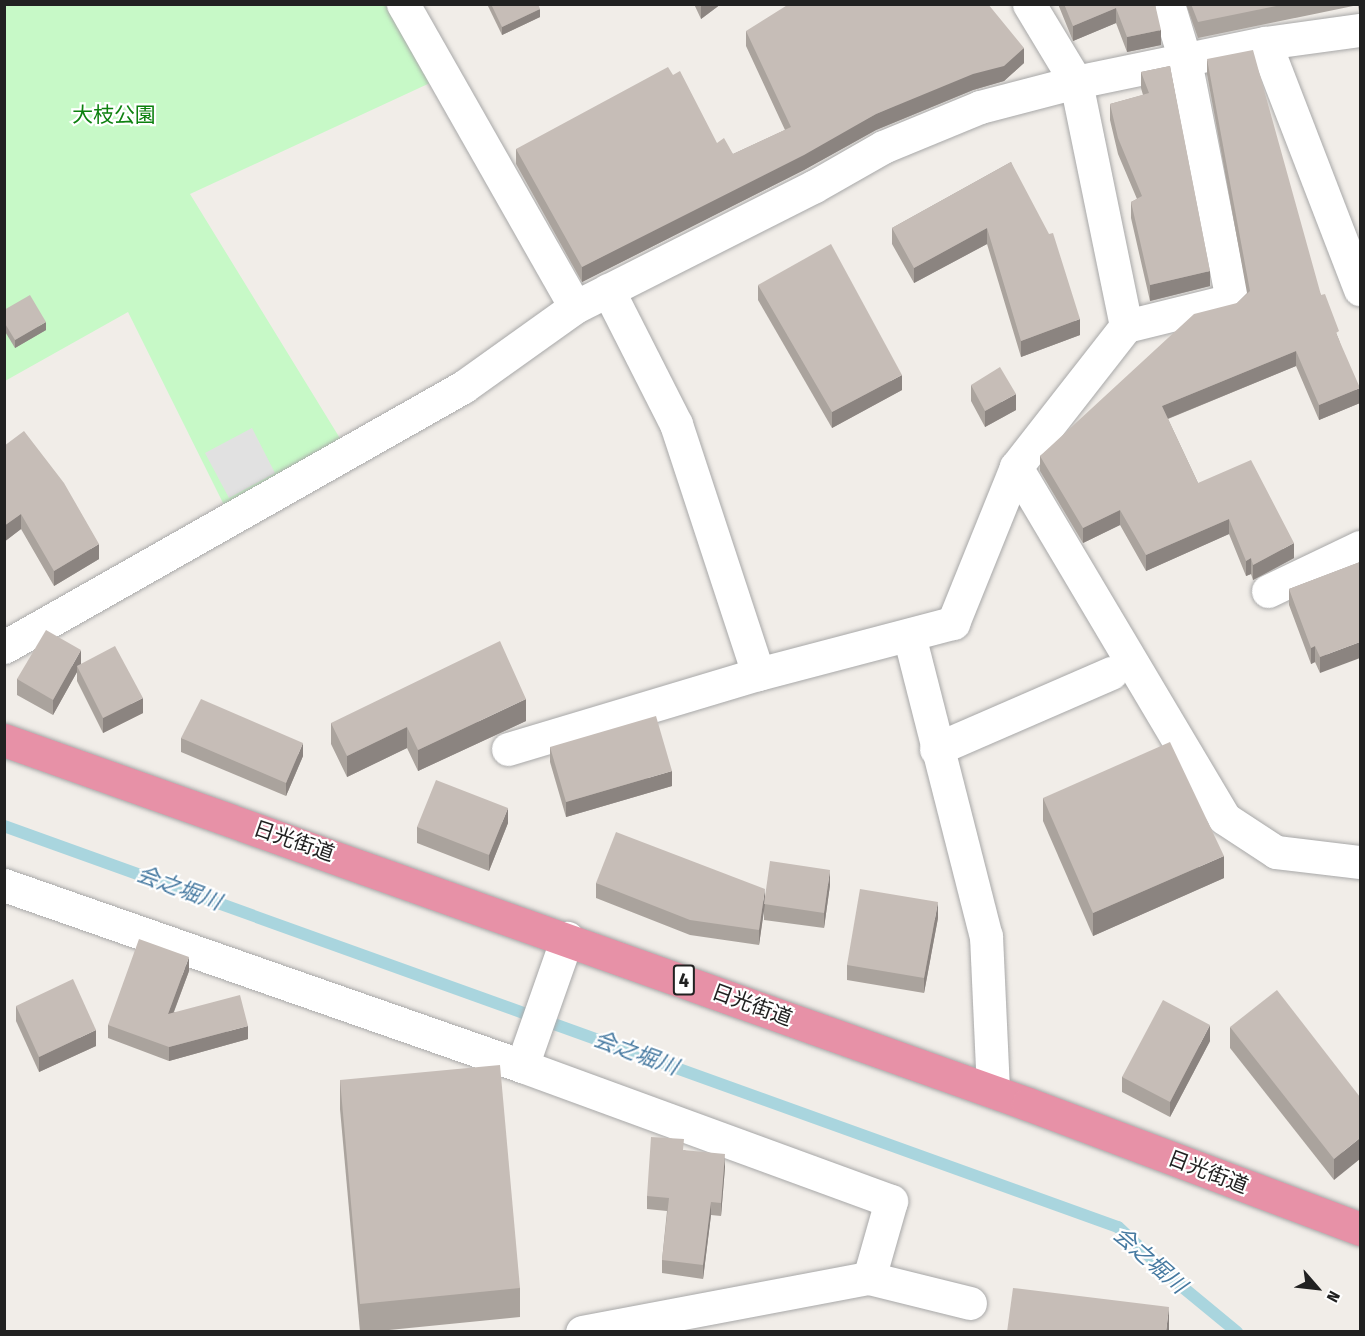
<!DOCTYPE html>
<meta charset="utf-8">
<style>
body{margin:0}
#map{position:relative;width:1365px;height:1336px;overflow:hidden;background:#f1ede8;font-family:"Fira Sans Condensed","Noto Sans JP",sans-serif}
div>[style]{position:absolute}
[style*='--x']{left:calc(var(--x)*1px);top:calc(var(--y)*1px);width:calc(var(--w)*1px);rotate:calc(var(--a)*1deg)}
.park>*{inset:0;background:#c7f9c7}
.parking>*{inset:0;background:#e1e1e1}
.stream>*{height:12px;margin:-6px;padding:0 6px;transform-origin:6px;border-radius:6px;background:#a9d5de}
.roads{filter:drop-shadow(0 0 2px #a8a8a8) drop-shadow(0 0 2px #a8a8a8)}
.minor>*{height:33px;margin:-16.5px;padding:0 16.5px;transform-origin:16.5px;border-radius:16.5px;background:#fff}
.highway>*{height:33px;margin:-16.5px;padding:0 16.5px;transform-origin:16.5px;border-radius:16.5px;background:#e791a7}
.wall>*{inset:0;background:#aaa39d}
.shaded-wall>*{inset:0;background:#8b8480}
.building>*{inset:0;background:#c6bdb7}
span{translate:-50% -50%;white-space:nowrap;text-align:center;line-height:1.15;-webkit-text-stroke:4.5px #fff;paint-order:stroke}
.shield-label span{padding:2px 4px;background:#fff;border:2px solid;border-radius:4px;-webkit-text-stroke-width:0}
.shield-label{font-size:20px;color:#212121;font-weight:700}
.park-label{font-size:21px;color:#0d810f}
.street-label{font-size:21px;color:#212121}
.water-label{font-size:22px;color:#477aa1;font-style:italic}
.frame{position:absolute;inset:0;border:6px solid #212121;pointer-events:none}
.north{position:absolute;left:1287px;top:1258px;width:60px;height:60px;-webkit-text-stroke:4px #fff;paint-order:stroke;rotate:118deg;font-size:16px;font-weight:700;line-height:24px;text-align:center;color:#212121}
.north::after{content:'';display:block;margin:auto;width:21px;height:27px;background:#212121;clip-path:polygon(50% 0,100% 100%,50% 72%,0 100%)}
</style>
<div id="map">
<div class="park">
<div style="clip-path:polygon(5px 5px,385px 5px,430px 83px,190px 194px,341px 440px,225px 507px,128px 312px,5px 381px)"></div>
</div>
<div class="parking">
<div style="clip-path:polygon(252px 428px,275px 473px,229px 498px,205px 453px)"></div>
</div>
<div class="stream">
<div style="--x:4;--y:826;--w:1184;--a:19.8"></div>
<div style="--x:1118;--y:1227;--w:85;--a:43.1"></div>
<div style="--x:1180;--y:1285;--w:74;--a:39.5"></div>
</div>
<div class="roads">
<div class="minor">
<div style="--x:403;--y:4;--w:348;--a:60.4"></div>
<div style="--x:1265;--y:43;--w:264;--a:68.9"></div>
<div style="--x:608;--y:290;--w:150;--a:63.1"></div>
<div style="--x:676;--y:424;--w:263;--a:71.8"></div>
<div style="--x:1126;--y:326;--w:109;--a:-13.8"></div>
<div style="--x:1232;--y:300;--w:245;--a:-101.1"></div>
<div style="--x:1185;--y:60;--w:59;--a:-106.9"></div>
<div style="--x:1016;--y:467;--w:408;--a:59.3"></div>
<div style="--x:1224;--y:818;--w:62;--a:33.2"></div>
<div style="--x:1276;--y:852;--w:85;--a:6.8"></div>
<div style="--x:1268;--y:591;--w:102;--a:-25.6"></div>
<div style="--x:909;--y:635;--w:311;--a:75.7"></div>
<div style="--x:986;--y:936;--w:155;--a:87.4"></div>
<div style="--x:4;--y:647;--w:528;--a:-29.53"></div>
<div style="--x:463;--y:387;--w:138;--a:-35.5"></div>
<div style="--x:575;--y:307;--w:267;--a:-26.8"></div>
<div style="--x:813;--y:187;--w:81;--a:-29.7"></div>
<div style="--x:883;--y:147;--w:105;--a:-22.4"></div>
<div style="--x:980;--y:107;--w:99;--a:-14.6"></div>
<div style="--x:1076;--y:82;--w:193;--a:-11.7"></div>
<div style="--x:1265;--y:43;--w:96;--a:-7.8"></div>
<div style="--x:508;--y:749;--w:261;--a:-16.7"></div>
<div style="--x:758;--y:674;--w:202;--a:-14.7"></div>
<div style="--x:953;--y:623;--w:168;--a:-68"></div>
<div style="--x:1016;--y:467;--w:179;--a:-52"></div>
<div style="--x:1126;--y:326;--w:249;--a:-101.6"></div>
<div style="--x:1076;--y:82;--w:91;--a:-121.1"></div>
<div style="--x:936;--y:749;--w:191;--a:-23.5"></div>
<div style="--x:4;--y:885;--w:549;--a:19.26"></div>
<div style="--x:522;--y:1066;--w:393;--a:20.1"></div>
<div style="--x:891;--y:1201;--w:80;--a:105.9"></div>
<div style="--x:522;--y:1066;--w:136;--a:-70.6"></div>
<div style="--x:582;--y:1332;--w:292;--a:-10.7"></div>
<div style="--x:869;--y:1278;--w:104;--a:13.9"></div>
</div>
<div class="highway">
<div style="--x:4;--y:740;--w:1087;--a:19.57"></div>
<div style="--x:1028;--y:1104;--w:355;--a:20.6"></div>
</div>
</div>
<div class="wall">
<div style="clip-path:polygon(487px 4px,538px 4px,540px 17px,502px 35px)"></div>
<div style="clip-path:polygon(694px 4px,721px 4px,701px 19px)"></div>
<div style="clip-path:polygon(1058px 4px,1155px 4px,1161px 45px,1127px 52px,1116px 23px,1073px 41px)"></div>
<div style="clip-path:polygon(1186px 4px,1360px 4px,1360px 12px,1359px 12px,1358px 5px,1198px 38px)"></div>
<div style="clip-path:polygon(746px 31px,1024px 63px,1004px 81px,973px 90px,876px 130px,804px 170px,582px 282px,516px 164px,516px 149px,717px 143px,733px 154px,785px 130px,746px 46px)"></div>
<div style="clip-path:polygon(1207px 59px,1321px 295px,1339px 340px,1360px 403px,1319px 420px,1296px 366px,1168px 419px,1198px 483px,1294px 558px,1253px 580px,1251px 574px,1246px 576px,1229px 534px,1146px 571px,1120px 525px,1083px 543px,1040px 471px,1040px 456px,1237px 303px,1247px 293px,1207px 74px)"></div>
<div style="clip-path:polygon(1170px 66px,1210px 286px,1150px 301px,1131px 218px,1131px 202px,1137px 199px,1118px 154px,1110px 120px,1110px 104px,1143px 95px,1141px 88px,1141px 72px)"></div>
<div style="clip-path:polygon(1011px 162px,1080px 335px,1021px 357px,987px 244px,914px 283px,892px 244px,892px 228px)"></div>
<div style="clip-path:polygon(758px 285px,902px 390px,832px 428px,758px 300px)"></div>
<div style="clip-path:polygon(4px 310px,46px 330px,15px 348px,4px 330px)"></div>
<div style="clip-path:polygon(971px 385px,1016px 410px,985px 427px,971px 401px)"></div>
<div style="clip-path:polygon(4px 446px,99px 559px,54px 586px,21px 529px,4px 542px)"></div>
<div style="clip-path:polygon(1360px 562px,1320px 673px,1315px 662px,1311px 664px,1289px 605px,1289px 589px)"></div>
<div style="clip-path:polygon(81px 664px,143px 713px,103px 733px,77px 681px,77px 672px,53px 715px,17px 695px,17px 679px)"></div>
<div style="clip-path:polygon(526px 721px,418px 771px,407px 748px,347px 777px,331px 744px,331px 723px)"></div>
<div style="clip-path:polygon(181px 738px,303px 756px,286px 796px,181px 752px)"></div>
<div style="clip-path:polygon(550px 747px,672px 786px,566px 817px,550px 762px)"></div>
<div style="clip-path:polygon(1043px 798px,1224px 878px,1093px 936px,1043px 821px)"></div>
<div style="clip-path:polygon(508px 823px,489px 871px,417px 843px,417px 827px)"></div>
<div style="clip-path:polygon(596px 883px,765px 901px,830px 885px,824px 928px,764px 920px,764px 908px,759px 945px,690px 935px,596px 898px)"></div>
<div style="clip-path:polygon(938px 918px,924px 993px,847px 980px,847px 965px)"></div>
<div style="clip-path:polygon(189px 971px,174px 1012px,248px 1039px,169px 1061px,108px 1038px,108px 1025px)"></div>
<div style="clip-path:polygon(16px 1006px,96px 1046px,39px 1072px,16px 1021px)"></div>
<div style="clip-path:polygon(1230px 1027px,1360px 1097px,1334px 1180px,1230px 1048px)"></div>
<div style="clip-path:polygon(1210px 1041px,1170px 1117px,1122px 1092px,1122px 1077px)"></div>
<div style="clip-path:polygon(340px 1080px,520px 1288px,520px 1317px,369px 1332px,360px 1332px,340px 1109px)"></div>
<div style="clip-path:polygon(684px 1150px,725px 1167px,721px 1216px,711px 1215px,703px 1279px,662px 1273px,662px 1260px,667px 1211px,647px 1209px,647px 1196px)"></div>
</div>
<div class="shaded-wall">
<div style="clip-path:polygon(721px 4px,701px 19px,701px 5px)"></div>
<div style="clip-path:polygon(1116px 8px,1116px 23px,1073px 41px,1073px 26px)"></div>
<div style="clip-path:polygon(540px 9px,540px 17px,502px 35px,502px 27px)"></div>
<div style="clip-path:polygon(1161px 30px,1161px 45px,1127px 52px,1127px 37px)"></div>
<div style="clip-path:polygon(1024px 48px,1024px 63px,1004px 81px,973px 90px,876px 130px,804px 170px,582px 282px,582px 267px,876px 114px)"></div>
<div style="clip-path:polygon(987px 228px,987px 244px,914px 283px,914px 268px)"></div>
<div style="clip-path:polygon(1210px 271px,1210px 286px,1150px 301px,1150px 285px)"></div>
<div style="clip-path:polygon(1080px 319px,1080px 335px,1021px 357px,1021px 341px)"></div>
<div style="clip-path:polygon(46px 322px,46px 330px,15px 348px,15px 340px)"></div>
<div style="clip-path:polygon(1296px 351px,1296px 366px,1162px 421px,1162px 406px)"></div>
<div style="clip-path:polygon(902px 375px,902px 390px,832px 428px,832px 412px)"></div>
<div style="clip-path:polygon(1360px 388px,1360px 403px,1319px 420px,1319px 405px)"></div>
<div style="clip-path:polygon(1016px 394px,1016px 410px,985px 427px,985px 411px)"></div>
<div style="clip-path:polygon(1120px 510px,1120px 525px,1083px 543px,1083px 528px)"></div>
<div style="clip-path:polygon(21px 514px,21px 529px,4px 542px,4px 526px)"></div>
<div style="clip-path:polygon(1229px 519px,1229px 534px,1146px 571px,1146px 555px)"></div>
<div style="clip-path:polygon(1294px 543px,1294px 558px,1253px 580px,1253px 565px)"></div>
<div style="clip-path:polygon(99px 544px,99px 559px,54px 586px,54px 571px)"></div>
<div style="clip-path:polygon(1251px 558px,1251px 574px,1246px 576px,1246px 561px)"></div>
<div style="clip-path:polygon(1360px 642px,1360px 658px,1320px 673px,1320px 657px)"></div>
<div style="clip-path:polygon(1315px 646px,1315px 662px,1311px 664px,1311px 648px)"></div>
<div style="clip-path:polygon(81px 650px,81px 665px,77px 666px,77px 672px,53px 715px,53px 700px)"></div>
<div style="clip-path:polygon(143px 698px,143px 713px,103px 733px,103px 718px)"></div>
<div style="clip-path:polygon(526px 699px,526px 721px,418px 771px,418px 750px)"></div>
<div style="clip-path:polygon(407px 727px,407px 748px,347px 777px,347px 756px)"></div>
<div style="clip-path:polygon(303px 743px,303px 756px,286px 796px,286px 783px)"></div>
<div style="clip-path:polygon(672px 771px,672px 786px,566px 817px,566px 802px)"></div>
<div style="clip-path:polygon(508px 808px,508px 823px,489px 871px,489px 855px)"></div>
<div style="clip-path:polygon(1224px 856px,1224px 878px,1093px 936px,1093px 913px)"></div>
<div style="clip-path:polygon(830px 870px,830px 885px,824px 928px,824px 913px)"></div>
<div style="clip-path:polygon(765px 889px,765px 904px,759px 945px,759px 930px)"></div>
<div style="clip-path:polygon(938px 902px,938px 918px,924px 993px,924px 978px)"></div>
<div style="clip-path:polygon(189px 957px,189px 971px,168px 1027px,168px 1014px)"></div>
<div style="clip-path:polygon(1210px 1025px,1210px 1041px,1170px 1117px,1170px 1102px)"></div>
<div style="clip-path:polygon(248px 1026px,248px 1039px,169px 1061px,169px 1047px)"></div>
<div style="clip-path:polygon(96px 1030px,96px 1046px,39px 1072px,39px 1057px)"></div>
<div style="clip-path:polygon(1360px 1138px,1360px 1159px,1334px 1180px,1334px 1159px)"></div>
<div style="clip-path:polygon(725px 1154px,725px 1167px,721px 1216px,721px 1203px)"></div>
<div style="clip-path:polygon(711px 1202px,711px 1215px,703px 1279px,703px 1265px)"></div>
<div style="clip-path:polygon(1169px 1307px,1169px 1332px,1166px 1332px)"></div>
</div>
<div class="building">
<div style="clip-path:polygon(491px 4px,538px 4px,540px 9px,502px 27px)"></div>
<div style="clip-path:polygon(789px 4px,988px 4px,1024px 48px,1004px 66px,973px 74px,876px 114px,804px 155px,582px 267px,516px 149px,668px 67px,673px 75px,680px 71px,717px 143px,724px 138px,733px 154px,791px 127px,746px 31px)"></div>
<div style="clip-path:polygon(1064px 4px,1155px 4px,1161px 30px,1127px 37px,1116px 8px,1073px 26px)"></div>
<div style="clip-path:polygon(1191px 4px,1286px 4px,1198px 22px)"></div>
<div style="clip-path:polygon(1253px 50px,1321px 295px,1325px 294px,1339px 331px,1336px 333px,1360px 388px,1319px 405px,1296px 351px,1162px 406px,1198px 483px,1251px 460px,1294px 543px,1253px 565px,1251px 558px,1246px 561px,1229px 519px,1146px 555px,1120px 510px,1083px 528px,1040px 456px,1194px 314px,1237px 303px,1250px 291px,1207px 59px)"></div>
<div style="clip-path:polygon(1170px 66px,1210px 271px,1150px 285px,1131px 202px,1142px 196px,1118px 138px,1110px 104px,1149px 93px,1141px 72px)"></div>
<div style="clip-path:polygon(1011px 162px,1049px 234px,1053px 233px,1080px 319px,1021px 341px,987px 228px,914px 268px,892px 228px)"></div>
<div style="clip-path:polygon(831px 244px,902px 375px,832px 412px,758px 285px)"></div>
<div style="clip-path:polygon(30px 295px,46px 322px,15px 340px,4px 322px,4px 310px)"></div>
<div style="clip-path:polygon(1000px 367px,1016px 394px,985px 411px,971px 385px)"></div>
<div style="clip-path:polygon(24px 431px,64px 483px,99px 544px,54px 571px,21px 514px,4px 526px,4px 446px)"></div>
<div style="clip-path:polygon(1360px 562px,1360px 642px,1320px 657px,1315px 646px,1311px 648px,1289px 589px)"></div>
<div style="clip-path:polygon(46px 630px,81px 650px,53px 700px,17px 679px)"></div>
<div style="clip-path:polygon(500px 641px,526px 699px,418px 750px,407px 727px,347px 756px,331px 723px)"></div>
<div style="clip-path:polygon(115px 646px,143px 698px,103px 718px,77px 666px)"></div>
<div style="clip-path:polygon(201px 699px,303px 743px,286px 783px,181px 738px)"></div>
<div style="clip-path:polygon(656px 716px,672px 771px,566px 802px,550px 747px)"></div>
<div style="clip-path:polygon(1170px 742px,1224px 856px,1093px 913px,1043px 798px)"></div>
<div style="clip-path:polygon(436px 780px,508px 808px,489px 855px,417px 827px)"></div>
<div style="clip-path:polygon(616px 832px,765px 889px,759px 930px,690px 920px,596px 883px)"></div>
<div style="clip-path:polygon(770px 861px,830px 870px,824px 913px,764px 904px)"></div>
<div style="clip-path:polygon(860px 889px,938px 902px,924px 978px,847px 965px)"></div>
<div style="clip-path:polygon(139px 939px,189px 957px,168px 1014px,240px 995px,248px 1026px,169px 1047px,108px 1025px)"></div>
<div style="clip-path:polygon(73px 979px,96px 1030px,39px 1057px,16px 1006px)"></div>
<div style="clip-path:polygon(1277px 990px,1360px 1097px,1360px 1138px,1334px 1159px,1230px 1027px)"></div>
<div style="clip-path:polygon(1163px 1000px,1210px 1025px,1170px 1102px,1122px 1077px)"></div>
<div style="clip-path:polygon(500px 1065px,520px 1288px,360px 1304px,340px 1080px)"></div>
<div style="clip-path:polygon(651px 1137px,684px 1139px,683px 1150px,725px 1154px,721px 1203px,711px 1202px,703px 1265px,662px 1260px,669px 1198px,647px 1196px)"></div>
<div style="clip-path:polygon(1013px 1288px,1169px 1307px,1166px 1332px,1007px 1332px)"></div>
</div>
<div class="shield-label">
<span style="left:684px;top:980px">4</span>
</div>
<div class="park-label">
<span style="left:114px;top:115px">大枝公園</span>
</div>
<div class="street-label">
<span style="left:294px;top:841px;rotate:19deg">日光街道</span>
<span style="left:752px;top:1005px;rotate:20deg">日光街道</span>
<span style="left:1208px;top:1172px;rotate:21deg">日光街道</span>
</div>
<div class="water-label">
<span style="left:179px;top:888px;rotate:20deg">会之堀川</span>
<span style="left:636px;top:1053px;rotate:20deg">会之堀川</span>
<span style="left:1150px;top:1260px;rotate:41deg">会之堀川</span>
</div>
<div class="frame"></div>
<div class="north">N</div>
</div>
